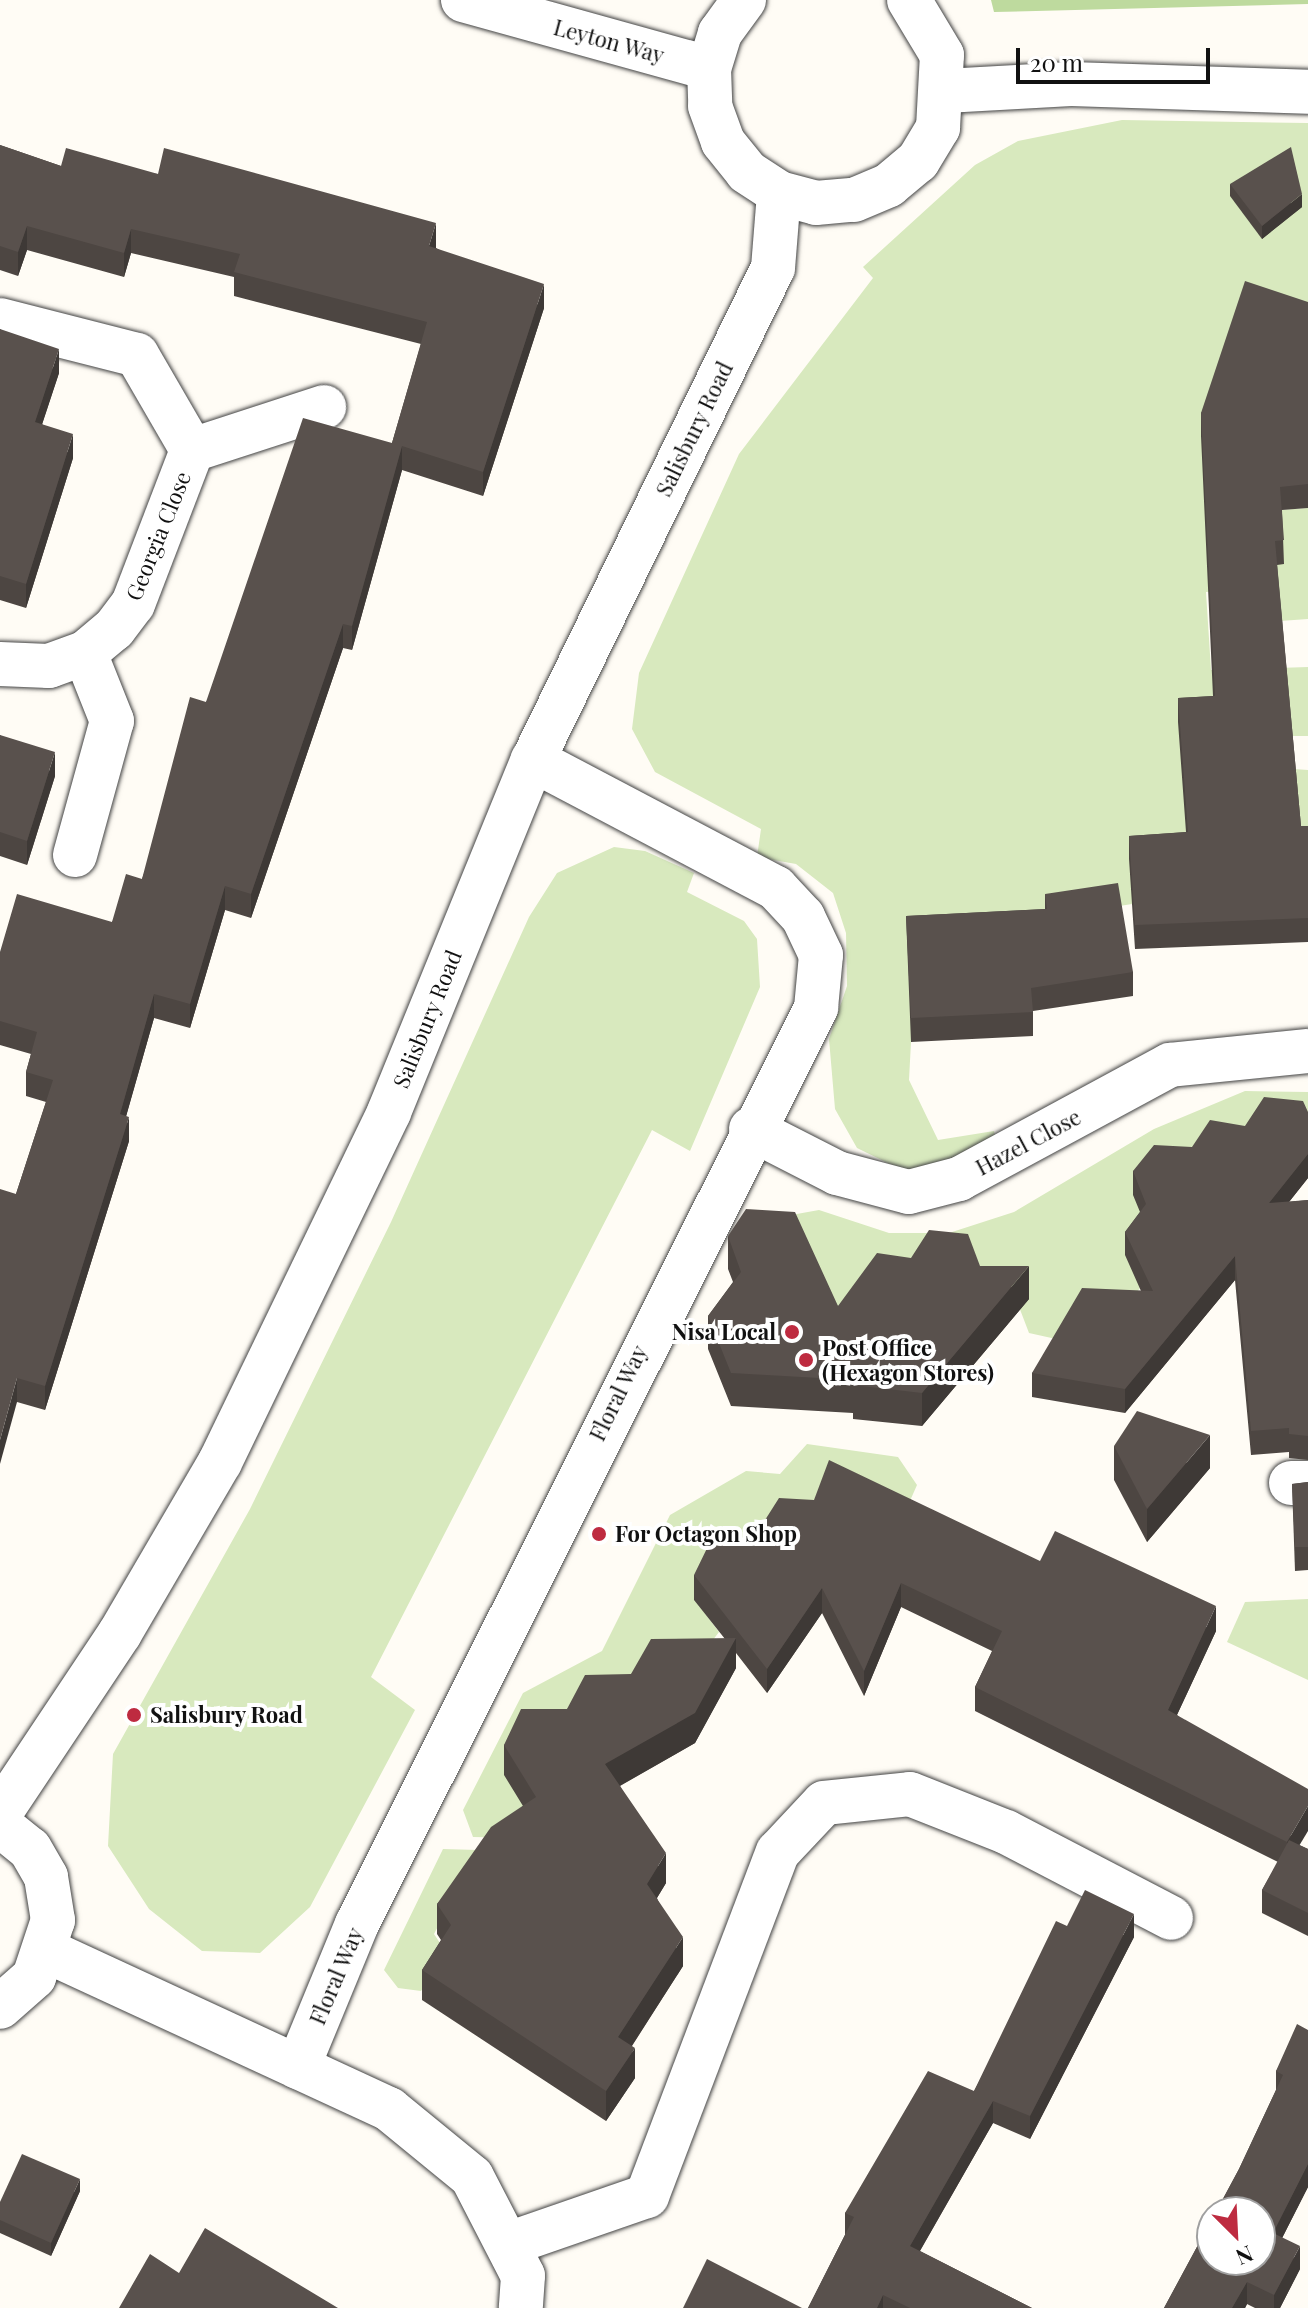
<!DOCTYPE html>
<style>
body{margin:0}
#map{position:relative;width:1308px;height:2308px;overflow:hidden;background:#fffcf5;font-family:"Playfair Display",serif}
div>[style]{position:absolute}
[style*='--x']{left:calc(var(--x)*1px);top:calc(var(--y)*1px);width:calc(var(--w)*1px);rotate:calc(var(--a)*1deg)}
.green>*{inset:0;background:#d8e9be}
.forest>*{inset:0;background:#beda9e}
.roads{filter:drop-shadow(0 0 2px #444) drop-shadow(0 0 2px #444)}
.minor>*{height:44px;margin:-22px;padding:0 22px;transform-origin:22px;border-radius:22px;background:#fff}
.tertiary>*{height:44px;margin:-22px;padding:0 22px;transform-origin:22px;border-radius:22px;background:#fff}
.wall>*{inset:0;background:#4d4642}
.shaded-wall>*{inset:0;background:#3e3936}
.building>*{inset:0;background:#59514d}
.dots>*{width:22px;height:22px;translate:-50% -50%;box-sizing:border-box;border:4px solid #fff;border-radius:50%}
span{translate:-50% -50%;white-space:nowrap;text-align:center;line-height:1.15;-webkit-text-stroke:8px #fff;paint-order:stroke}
.street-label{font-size:22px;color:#111}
.poi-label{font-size:22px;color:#111;font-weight:700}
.right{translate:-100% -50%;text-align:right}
.left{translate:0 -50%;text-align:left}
.north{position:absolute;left:1196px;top:2196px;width:80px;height:80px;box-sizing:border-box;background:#fff;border:2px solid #a0a0a0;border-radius:50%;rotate:156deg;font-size:22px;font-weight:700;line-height:32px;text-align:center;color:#111}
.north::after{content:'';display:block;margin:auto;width:28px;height:36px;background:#be2b40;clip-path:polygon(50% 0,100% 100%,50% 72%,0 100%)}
.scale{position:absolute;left:1016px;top:48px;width:194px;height:36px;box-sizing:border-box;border:4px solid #111;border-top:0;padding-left:10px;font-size:24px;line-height:28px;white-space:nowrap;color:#111;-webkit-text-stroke:6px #fff;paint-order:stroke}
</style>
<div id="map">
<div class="green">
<div style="clip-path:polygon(1122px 120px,1308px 123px,1308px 326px,1280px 510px,1308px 508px,1308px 619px,1280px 621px,1277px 587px,1206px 592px,1211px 670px,1308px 667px,1308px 736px,1291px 736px,1294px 769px,1308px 770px,1308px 849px,1132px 904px,1045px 918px,911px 1042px,909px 1080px,938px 1140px,994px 1131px,998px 1147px,904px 1171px,857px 1148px,835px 1109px,829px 1039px,847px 986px,846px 933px,833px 893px,796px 864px,757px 857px,761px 829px,655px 772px,632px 729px,639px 673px,739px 454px,873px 278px,863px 267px,975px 165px,1018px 141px)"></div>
<div style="clip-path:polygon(614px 847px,645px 851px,694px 873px,687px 892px,744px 921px,757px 939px,760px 987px,690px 1151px,652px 1130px,371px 1677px,415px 1710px,310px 1907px,260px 1953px,202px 1951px,149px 1909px,108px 1846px,113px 1754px,250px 1509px,391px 1222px,529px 917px,557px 873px)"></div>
<div style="clip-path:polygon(1245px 1091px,1308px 1092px,1308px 1135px,1146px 1228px,1140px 1288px,1121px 1314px,1065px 1341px,1029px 1333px,1016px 1299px,856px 1315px,824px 1310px,780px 1217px,819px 1210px,889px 1233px,949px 1233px,1014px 1212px,1154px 1129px)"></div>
<div style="clip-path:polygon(807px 1444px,898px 1457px,917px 1485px,898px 1528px,694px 1599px,719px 1632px,562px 1839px,473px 1837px,463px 1810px,523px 1693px,602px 1651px,670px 1515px,746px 1471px,780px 1474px)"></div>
<div style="clip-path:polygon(1308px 1599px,1308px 1680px,1227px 1642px,1245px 1602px)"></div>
<div style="clip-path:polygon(443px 1849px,478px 1850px,434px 1934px,448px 1955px,421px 1991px,398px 1988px,384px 1970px)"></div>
</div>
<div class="forest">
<div style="clip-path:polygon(991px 0,1308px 0,1308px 4px,994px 12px)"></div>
</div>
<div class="roads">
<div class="minor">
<div style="--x:463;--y:0;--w:255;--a:15.5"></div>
<div style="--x:945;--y:91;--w:126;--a:-3.2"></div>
<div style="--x:1071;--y:84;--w:237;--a:1.9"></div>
<div style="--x:0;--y:320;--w:141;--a:14.3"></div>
<div style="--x:137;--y:355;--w:110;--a:59.9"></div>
<div style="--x:0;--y:664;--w:49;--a:2.3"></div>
<div style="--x:49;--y:666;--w:38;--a:-20"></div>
<div style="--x:85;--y:653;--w:38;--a:-40"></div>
<div style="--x:114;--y:629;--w:31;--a:-53"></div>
<div style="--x:133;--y:604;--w:165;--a:-69"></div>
<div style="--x:192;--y:450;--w:139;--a:-18"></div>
<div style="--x:75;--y:855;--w:139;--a:-74.6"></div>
<div style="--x:112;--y:721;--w:73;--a:-111.7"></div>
<div style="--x:751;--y:1129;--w:97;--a:27.1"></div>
<div style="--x:837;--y:1173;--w:74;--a:14.8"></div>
<div style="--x:909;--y:1192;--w:52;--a:-14.6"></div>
<div style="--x:959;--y:1179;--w:240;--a:-28.4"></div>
<div style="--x:1170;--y:1065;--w:139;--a:-5.8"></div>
<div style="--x:1291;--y:1483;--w:17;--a:0"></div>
<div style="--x:47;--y:1951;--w:377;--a:24.8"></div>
<div style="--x:389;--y:2109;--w:107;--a:39.3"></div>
<div style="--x:472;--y:2177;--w:111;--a:62.7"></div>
<div style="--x:523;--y:2276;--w:32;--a:94"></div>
<div style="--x:298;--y:2067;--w:155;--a:-67.6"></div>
<div style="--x:357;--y:1924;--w:1025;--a:-63.38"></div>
<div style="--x:816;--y:1008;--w:53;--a:-84.6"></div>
<div style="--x:821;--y:955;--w:42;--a:-115.3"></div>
<div style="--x:803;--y:917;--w:40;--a:-133"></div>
<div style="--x:776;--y:888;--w:275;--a:-152.2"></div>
<div style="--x:508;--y:2244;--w:147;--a:-19.1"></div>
<div style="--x:647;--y:2196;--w:368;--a:-69.2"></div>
<div style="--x:778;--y:1852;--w:67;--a:-46.8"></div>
<div style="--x:824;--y:1803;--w:86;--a:-6"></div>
<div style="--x:910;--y:1794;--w:103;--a:21.6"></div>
<div style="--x:1006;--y:1832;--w:186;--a:27.5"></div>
</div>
<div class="tertiary">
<div style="--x:744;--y:0;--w:41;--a:126"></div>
<div style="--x:720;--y:33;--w:37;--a:107"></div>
<div style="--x:709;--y:68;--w:38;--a:88"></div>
<div style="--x:710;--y:106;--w:38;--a:70"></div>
<div style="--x:723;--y:142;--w:38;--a:51"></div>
<div style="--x:747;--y:172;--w:38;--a:33"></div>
<div style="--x:779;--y:193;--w:38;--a:15"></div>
<div style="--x:816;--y:203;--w:38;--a:-5"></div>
<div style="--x:854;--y:200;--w:38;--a:-23"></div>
<div style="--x:889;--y:185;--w:38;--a:-40"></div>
<div style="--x:918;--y:161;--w:39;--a:-59"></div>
<div style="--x:938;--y:128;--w:73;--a:-86.9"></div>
<div style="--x:942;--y:55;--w:64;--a:-121"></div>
<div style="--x:0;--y:1813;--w:216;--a:-56.3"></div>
<div style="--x:120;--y:1633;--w:198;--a:-59.7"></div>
<div style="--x:220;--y:1462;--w:389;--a:-64.2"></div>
<div style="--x:389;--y:1112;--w:380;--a:-67.8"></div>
<div style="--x:533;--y:760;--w:547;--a:-64"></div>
<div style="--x:773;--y:268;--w:75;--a:-85.4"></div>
<div style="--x:0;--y:1825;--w:38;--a:39"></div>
<div style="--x:30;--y:1849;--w:32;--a:60"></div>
<div style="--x:46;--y:1877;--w:44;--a:80.8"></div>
<div style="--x:53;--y:1920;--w:60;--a:108.4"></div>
<div style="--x:34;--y:1977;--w:45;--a:138.6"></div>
</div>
</div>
<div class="wall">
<div style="clip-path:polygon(0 145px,61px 166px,158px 174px,436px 247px,436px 248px,544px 308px,483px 496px,402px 470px,352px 650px,343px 648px,251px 918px,225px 910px,190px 1028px,154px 1018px,126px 1116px,129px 1141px,45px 1410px,17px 1402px,16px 1194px,46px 1102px,26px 1096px,26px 1072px,31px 1054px,0 1045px,0 952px,112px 922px,142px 879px,206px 702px,392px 443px,421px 344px,234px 296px,234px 277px,131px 253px,124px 277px,27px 250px,18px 276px,0 270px)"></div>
<div style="clip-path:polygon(1230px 184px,1302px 207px,1262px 239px,1230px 196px)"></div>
<div style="clip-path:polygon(1308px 302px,1308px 508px,1282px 510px,1284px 564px,1277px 565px,1301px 826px,1308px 826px,1308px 942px,1135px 949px,1129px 859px,1129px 836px,1186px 832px,1178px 722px,1178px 698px,1213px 696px,1201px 436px,1201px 413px)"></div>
<div style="clip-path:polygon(0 329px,59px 373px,42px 424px,73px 458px,26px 608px,0 600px)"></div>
<div style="clip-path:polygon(0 735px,55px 776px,27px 865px,0 856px)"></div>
<div style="clip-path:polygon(1045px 894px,1133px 972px,1133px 996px,1033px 1011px,1033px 1036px,911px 1042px,906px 916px,1045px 909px)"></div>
<div style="clip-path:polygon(1308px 1112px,1308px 1178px,1289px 1202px,1308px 1200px,1308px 1460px,1289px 1458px,1289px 1452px,1251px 1455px,1235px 1280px,1125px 1413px,1032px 1397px,1032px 1373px,1141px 1291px,1125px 1255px,1125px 1232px,1140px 1212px,1133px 1195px,1133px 1171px,1245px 1126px)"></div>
<div style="clip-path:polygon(728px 1236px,838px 1306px,980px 1266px,1029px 1299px,922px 1426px,853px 1419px,853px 1413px,731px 1406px,708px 1349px,708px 1316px,733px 1282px,728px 1269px)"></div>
<div style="clip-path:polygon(1114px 1446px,1210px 1468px,1147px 1542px,1114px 1480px)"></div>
<div style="clip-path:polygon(1308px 1482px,1308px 1570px,1295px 1571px,1292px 1484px)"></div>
<div style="clip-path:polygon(1040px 1561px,1216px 1631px,1177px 1715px,1299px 1845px,1308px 1849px,1308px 1936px,1262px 1913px,1262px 1890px,1278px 1862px,975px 1711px,975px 1687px,992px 1651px,901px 1607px,864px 1696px,822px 1613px,767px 1693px,736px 1653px,736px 1668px,695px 1743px,620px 1786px,666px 1883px,657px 1898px,683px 1966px,632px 2046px,635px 2078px,606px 2121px,422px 2000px,422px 1970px,441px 1940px,437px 1934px,437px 1904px,523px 1806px,504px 1775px,504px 1745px,567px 1709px,631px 1674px,725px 1639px,694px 1600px,694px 1575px)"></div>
<div style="clip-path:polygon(1067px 1926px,1134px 1937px,1030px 2139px,993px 2123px,920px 2251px,1032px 2308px,808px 2308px,845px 2235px,845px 2213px,974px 2091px)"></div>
<div style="clip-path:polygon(1308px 2030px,1308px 2187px,1282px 2238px,1300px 2269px,1280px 2308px,1255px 2308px,1247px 2304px,1245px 2308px,1164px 2308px,1239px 2169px,1276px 2090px,1276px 2071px)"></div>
<div style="clip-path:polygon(80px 2191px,51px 2256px,0 2233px,0 2202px)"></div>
</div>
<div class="shaded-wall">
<div style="clip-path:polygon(1302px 194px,1302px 207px,1262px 239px,1262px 226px)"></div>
<div style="clip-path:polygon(436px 223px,436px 247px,429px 270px,429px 246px)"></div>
<div style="clip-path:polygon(27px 226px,27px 250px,18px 276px,18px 252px)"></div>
<div style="clip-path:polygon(131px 229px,131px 253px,124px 277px,124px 253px)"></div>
<div style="clip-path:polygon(544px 284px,544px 308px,483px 496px,483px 472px)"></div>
<div style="clip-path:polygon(59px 349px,59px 373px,35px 446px,35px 422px)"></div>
<div style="clip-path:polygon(73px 434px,73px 458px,26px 608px,26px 584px)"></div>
<div style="clip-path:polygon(402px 446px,402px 470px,352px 650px,352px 626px)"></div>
<div style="clip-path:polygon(343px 624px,343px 648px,251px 918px,251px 894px)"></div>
<div style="clip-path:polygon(55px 752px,55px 776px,27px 865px,27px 841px)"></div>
<div style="clip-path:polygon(225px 886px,225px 910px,190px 1028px,190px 1004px)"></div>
<div style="clip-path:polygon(154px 994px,154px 1018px,120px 1138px,120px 1114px)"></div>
<div style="clip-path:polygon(129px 1117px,129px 1141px,45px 1410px,45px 1386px)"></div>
<div style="clip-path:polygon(1308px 1154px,1308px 1178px,1269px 1227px,1269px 1203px)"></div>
<div style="clip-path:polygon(1235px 1256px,1235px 1280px,1125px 1413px,1125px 1389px)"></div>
<div style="clip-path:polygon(1029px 1266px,1029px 1299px,922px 1426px,922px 1393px)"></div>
<div style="clip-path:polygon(17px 1378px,17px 1402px,0 1464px,0 1440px)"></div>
<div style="clip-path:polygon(1210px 1435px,1210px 1468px,1147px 1542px,1147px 1509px)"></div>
<div style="clip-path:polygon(901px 1583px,901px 1607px,864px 1696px,864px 1671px)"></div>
<div style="clip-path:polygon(822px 1588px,822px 1613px,767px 1693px,767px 1669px)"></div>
<div style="clip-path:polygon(1216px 1606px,1216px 1631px,1168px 1734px,1168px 1710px)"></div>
<div style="clip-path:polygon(736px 1638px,736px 1668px,695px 1743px,605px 1794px,605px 1764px)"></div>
<div style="clip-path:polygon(1308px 1806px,1308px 1831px,1287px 1866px,1287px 1842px)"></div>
<div style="clip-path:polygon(666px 1853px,666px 1883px,647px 1914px,647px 1884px)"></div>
<div style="clip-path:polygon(1134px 1914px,1134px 1937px,1030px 2139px,1030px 2116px)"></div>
<div style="clip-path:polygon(683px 1937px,683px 1966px,618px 2067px,618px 2037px)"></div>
<div style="clip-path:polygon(635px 2048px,635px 2078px,606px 2121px,606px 2091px)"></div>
<div style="clip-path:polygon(993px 2101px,993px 2123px,910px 2268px,910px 2246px)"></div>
<div style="clip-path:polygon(1308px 2164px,1308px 2187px,1273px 2256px,1273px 2233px)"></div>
<div style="clip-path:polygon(80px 2179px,80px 2191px,51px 2256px,51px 2243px)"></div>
<div style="clip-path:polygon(1300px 2246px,1300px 2269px,1280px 2308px,1274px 2308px,1274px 2295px)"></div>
<div style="clip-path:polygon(1247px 2282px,1247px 2304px,1245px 2308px,1232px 2308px)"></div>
<div style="clip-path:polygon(883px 2295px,883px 2308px,877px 2308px)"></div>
</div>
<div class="building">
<div style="clip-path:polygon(0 145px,61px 166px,66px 148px,158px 174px,164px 148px,436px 223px,429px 246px,544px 284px,483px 472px,402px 446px,352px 626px,343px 624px,251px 894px,225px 886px,190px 1004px,154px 994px,120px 1114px,129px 1117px,45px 1386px,17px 1378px,0 1440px,0 1189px,16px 1194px,53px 1080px,26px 1072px,37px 1032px,0 1021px,0 952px,17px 894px,112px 922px,126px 874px,142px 879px,190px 697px,206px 702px,303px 418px,392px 443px,427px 322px,234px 272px,240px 254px,131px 229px,124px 253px,27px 226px,18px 252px,0 246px)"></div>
<div style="clip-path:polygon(1291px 147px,1302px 194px,1262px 226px,1230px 184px)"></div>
<div style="clip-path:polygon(1245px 281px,1308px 302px,1308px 484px,1280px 487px,1284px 540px,1275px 541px,1301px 826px,1308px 826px,1308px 918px,1135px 925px,1129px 836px,1188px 832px,1178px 698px,1215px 696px,1201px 413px)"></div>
<div style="clip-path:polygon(0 329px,59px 349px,35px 422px,73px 434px,26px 584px,0 576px)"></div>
<div style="clip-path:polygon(0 735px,55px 752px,27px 841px,0 832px)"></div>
<div style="clip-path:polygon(1118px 883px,1133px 972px,1031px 988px,1033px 1012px,911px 1018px,906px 916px,1047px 909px,1045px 894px)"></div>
<div style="clip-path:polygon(1264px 1097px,1303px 1101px,1308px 1112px,1308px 1154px,1269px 1203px,1308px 1200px,1308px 1436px,1289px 1434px,1289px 1428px,1251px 1431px,1235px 1256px,1125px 1389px,1032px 1373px,1082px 1288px,1153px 1291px,1125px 1232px,1146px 1204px,1133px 1171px,1154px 1145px,1192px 1147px,1210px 1120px,1245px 1126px)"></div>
<div style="clip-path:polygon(746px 1209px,795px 1212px,838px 1306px,877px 1253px,911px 1258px,929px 1230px,968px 1234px,980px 1266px,1029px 1266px,922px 1393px,853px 1385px,855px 1380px,731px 1373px,708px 1316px,741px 1272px,728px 1236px)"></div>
<div style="clip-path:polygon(1137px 1411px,1210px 1435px,1147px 1509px,1114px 1446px)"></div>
<div style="clip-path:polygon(829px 1460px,1040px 1561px,1055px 1531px,1216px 1606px,1168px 1710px,1308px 1789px,1308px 1806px,1287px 1842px,975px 1687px,1002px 1631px,901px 1583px,864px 1671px,822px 1588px,767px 1669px,694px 1575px,712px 1538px,753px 1539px,779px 1498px,814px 1500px)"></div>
<div style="clip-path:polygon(1308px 1482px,1308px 1547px,1295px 1547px,1292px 1484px)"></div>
<div style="clip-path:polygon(736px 1638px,695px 1713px,605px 1764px,666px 1853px,647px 1884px,683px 1937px,618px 2037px,635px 2048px,606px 2091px,422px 1970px,451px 1925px,437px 1904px,491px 1827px,536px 1797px,504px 1745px,521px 1709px,567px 1709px,585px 1675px,631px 1674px,651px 1639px)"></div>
<div style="clip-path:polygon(1289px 1840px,1308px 1849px,1308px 1913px,1262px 1890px)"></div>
<div style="clip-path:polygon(1085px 1890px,1134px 1914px,1030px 2116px,993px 2101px,910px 2246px,1032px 2308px,910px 2308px,883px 2295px,877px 2308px,808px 2308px,854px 2217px,845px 2213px,928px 2071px,974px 2091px,1056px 1921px,1067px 1926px)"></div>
<div style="clip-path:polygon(1297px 2024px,1308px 2030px,1308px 2164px,1273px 2233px,1300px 2246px,1274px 2295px,1247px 2282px,1232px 2308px,1164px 2308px,1212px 2219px,1212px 2260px,1260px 2260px,1260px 2212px,1216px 2212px,1239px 2169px,1283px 2075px,1276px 2071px)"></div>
<div style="clip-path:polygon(22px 2154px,80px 2179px,51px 2243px,0 2220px,0 2202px)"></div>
<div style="clip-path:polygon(205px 2228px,338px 2308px,119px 2308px,150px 2254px,179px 2273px)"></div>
<div style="clip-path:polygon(707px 2259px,802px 2308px,683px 2308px)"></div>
</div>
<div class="dots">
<div style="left:792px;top:1332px;background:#be2b40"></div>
<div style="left:806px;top:1360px;background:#be2b40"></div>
<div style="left:599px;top:1534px;background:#be2b40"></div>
<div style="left:134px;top:1715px;background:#be2b40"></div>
</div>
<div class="street-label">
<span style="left:609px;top:41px;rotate:15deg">Leyton Way</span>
<span style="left:694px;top:429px;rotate:-64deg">Salisbury Road</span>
<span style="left:158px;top:536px;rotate:-68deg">Georgia Close</span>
<span style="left:427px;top:1019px;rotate:-68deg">Salisbury Road</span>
<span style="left:1028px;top:1142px;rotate:-28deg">Hazel Close</span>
<span style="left:618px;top:1393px;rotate:-64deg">Floral Way</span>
<span style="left:336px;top:1976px;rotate:-67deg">Floral Way</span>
</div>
<div class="poi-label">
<span class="right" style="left:776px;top:1332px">Nisa Local</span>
<span class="left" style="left:822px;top:1360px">Post Office<br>(Hexagon Stores)</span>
<span class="left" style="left:615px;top:1534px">For Octagon Shop</span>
<span class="left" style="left:150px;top:1715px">Salisbury Road</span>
</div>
<div class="north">N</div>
<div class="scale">20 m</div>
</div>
